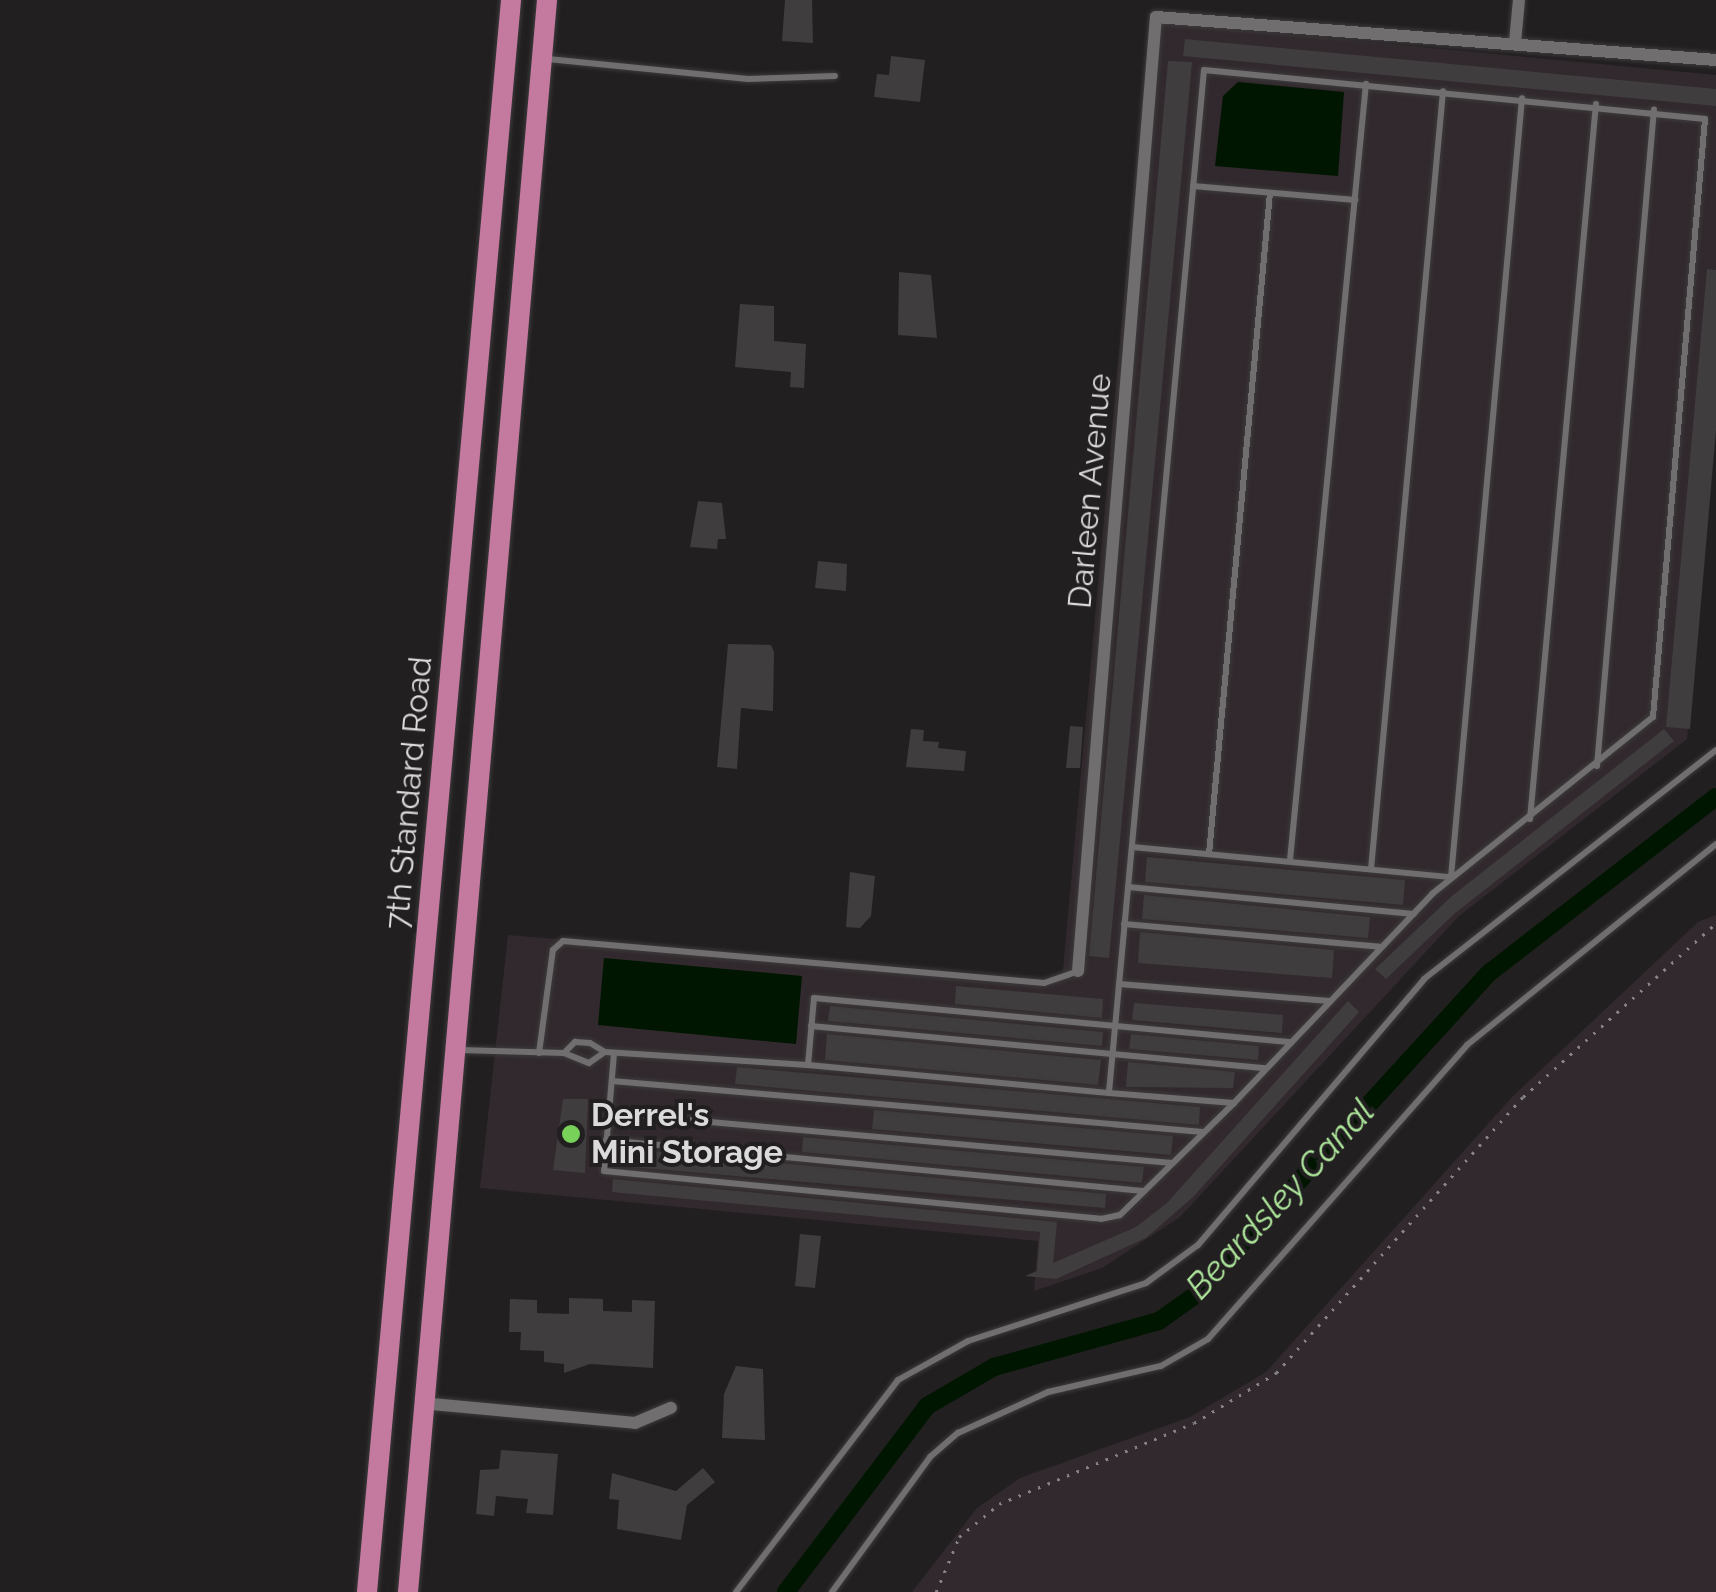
<!DOCTYPE html>
<style>
body{margin:0}
#map{position:relative;width:1716px;height:1592px;overflow:hidden;background:#221f21;font-family:Raleway,sans-serif}
div>[style]{position:absolute}
[style*='--x']{left:calc(var(--x)*1px);top:calc(var(--y)*1px);width:calc(var(--w)*1px);rotate:calc(var(--a)*1deg)}
.built>*{inset:0;background:#31292d}
.water>*{inset:0;background:#001600}
.canal>*{height:18px;margin:-9px;padding:0 9px;transform-origin:9px;border-radius:9px;background:#001600}
.building>*{inset:0;background:#403d3e}
.path>*{height:2.5px;margin-top:-1.25px;transform-origin:0;background:repeating-linear-gradient(90deg,#858384 0 2.5px,transparent 0 10.5px)}
.roads{filter:drop-shadow(0 0 2px #3d3b3c) drop-shadow(0 0 2px #3d3b3c)}
.service>*{height:6px;margin:-3px;padding:0 3px;transform-origin:3px;border-radius:3px;background:#716e6f}
.minor>*{height:12px;margin:-6px;padding:0 6px;transform-origin:6px;border-radius:6px;background:#716e6f}
.primary>*{height:20px;margin:-10px;padding:0 10px;transform-origin:10px;border-radius:10px;background:#c4799f}
.dots>*{width:28px;height:28px;translate:-50% -50%;box-sizing:border-box;border:5px solid #221f21;border-radius:50%}
span{translate:-50% -50%;white-space:nowrap;text-align:center;line-height:1.15;-webkit-text-stroke:8px #221f21;paint-order:stroke}
.street-label{font-size:32px;color:#dcdbdb}
.poi-label{font-size:32px;color:#dcdbdb;font-weight:700}
.left{translate:0 -50%;text-align:left}
.water-label{font-size:35px;color:#ade59b;font-style:italic}
</style>
<div id="map">
<div class="built">
<div style="clip-path:polygon(1149px 21px,1716px 75px,1716px 412px,1687px 739px,1459px 916px,1180px 1217px,1102px 1268px,1034px 1291px,1038px 1241px,480px 1188px,508px 935px,1062px 981px)"></div>
<div style="clip-path:polygon(1716px 915px,1716px 1592px,912px 1592px,977px 1508px,1020px 1478px,1190px 1417px,1266px 1372px,1512px 1097px,1698px 922px)"></div>
</div>
<div class="water">
<div style="clip-path:polygon(1238px 82px,1344px 92px,1338px 176px,1215px 166px,1223px 96px)"></div>
<div style="clip-path:polygon(604px 958px,802px 976px,796px 1044px,598px 1025px)"></div>
</div>
<div class="canal">
<div style="--x:786;--y:1592;--w:233;--a:-52.8"></div>
<div style="--x:927;--y:1406;--w:78;--a:-30.2"></div>
<div style="--x:994;--y:1367;--w:171;--a:-15.6"></div>
<div style="--x:1159;--y:1321;--w:43;--a:-35.5"></div>
<div style="--x:1194;--y:1296;--w:437;--a:-47.6"></div>
<div style="--x:1489;--y:973;--w:287;--a:-37.8"></div>
</div>
<div class="building">
<div style="clip-path:polygon(785px 0,812px 0,813px 43px,782px 41px)"></div>
<div style="clip-path:polygon(1185px 39px,1716px 89px,1716px 106px,1183px 56px)"></div>
<div style="clip-path:polygon(891px 56px,925px 60px,920px 102px,874px 97px,877px 74px,889px 75px)"></div>
<div style="clip-path:polygon(1168px 61px,1192px 62px,1109px 958px,1089px 956px)"></div>
<div style="clip-path:polygon(1707px 269px,1716px 270px,1716px 430px,1690px 729px,1666px 727px)"></div>
<div style="clip-path:polygon(899px 272px,931px 275px,937px 338px,898px 335px)"></div>
<div style="clip-path:polygon(740px 304px,774px 306px,774px 341px,806px 344px,804px 388px,790px 387px,791px 372px,735px 367px)"></div>
<div style="clip-path:polygon(698px 501px,722px 503px,726px 539px,718px 539px,717px 549px,690px 547px)"></div>
<div style="clip-path:polygon(818px 561px,847px 564px,846px 591px,815px 588px)"></div>
<div style="clip-path:polygon(728px 644px,771px 645px,774px 652px,773px 711px,741px 708px,737px 769px,717px 767px)"></div>
<div style="clip-path:polygon(1070px 726px,1083px 727px,1080px 768px,1066px 768px)"></div>
<div style="clip-path:polygon(911px 729px,924px 730px,923px 741px,939px 742px,938px 748px,966px 751px,964px 771px,906px 767px)"></div>
<div style="clip-path:polygon(1664px 729px,1674px 741px,1454px 914px,1386px 979px,1375px 969px,1452px 896px)"></div>
<div style="clip-path:polygon(1147px 857px,1405px 880px,1403px 905px,1145px 882px)"></div>
<div style="clip-path:polygon(850px 872px,875px 876px,871px 916px,860px 928px,846px 927px)"></div>
<div style="clip-path:polygon(1144px 895px,1370px 917px,1368px 938px,1142px 919px)"></div>
<div style="clip-path:polygon(1140px 932px,1334px 950px,1332px 978px,1138px 963px)"></div>
<div style="clip-path:polygon(956px 986px,1103px 999px,1102px 1018px,955px 1004px)"></div>
<div style="clip-path:polygon(1348px 1001px,1359px 1012px,1193px 1197px,1146px 1238px,1056px 1279px,1025px 1276px,1037px 1271px,1040px 1232px,612px 1192px,613px 1179px,1057px 1222px,1053px 1263px,1136px 1227px,1167px 1203px)"></div>
<div style="clip-path:polygon(1134px 1003px,1283px 1015px,1282px 1033px,1132px 1020px)"></div>
<div style="clip-path:polygon(830px 1006px,1103px 1032px,1102px 1046px,828px 1021px)"></div>
<div style="clip-path:polygon(827px 1034px,1101px 1060px,1098px 1085px,825px 1060px)"></div>
<div style="clip-path:polygon(1131px 1034px,1259px 1046px,1258px 1060px,1129px 1049px)"></div>
<div style="clip-path:polygon(1128px 1062px,1235px 1072px,1233px 1088px,1126px 1087px)"></div>
<div style="clip-path:polygon(737px 1067px,1200px 1107px,1199px 1125px,735px 1084px)"></div>
<div style="clip-path:polygon(563px 1099px,588px 1099px,585px 1173px,553px 1170px)"></div>
<div style="clip-path:polygon(874px 1110px,1173px 1136px,1171px 1155px,872px 1129px)"></div>
<div style="clip-path:polygon(803px 1137px,1144px 1167px,1142px 1183px,802px 1152px)"></div>
<div style="clip-path:polygon(621px 1148px,1106px 1194px,1105px 1208px,620px 1166px)"></div>
<div style="clip-path:polygon(800px 1234px,821px 1236px,815px 1288px,795px 1286px)"></div>
<div style="clip-path:polygon(569px 1298px,603px 1299px,603px 1311px,632px 1312px,632px 1300px,655px 1301px,653px 1368px,590px 1364px,564px 1373px,564px 1364px,544px 1362px,544px 1351px,520px 1350px,521px 1332px,509px 1332px,510px 1299px,537px 1300px,537px 1313px,569px 1314px)"></div>
<div style="clip-path:polygon(736px 1366px,763px 1369px,765px 1440px,722px 1438px,724px 1394px)"></div>
<div style="clip-path:polygon(501px 1450px,558px 1454px,553px 1515px,526px 1513px,528px 1499px,496px 1496px,494px 1516px,476px 1514px,480px 1470px,499px 1469px)"></div>
<div style="clip-path:polygon(703px 1468px,715px 1482px,687px 1505px,681px 1540px,617px 1529px,619px 1500px,609px 1499px,612px 1473px,676px 1491px)"></div>
</div>
<div class="path">
<div style="--x:936;--y:1592;--w:60;--a:-67.3"></div>
<div style="--x:959;--y:1537;--w:52;--a:-39.5"></div>
<div style="--x:999;--y:1504;--w:211;--a:-22.6"></div>
<div style="--x:1194;--y:1423;--w:96;--a:-31.4"></div>
<div style="--x:1276;--y:1373;--w:370;--a:-48.2"></div>
<div style="--x:1523;--y:1097;--w:260;--a:-42"></div>
</div>
<div class="roads">
<div class="service">
<div style="--x:548;--y:59;--w:201;--a:5.7"></div>
<div style="--x:748;--y:79;--w:87;--a:-2"></div>
<div style="--x:1193;--y:186;--w:163;--a:4.9"></div>
<div style="--x:1597;--y:766;--w:659;--a:-85.04"></div>
<div style="--x:1530;--y:819;--w:718;--a:-84.73"></div>
<div style="--x:1132;--y:847;--w:320;--a:5.4"></div>
<div style="--x:1451;--y:877;--w:782;--a:-84.79"></div>
<div style="--x:1209;--y:854;--w:664;--a:-84.73"></div>
<div style="--x:1290;--y:860;--w:780;--a:-84.41"></div>
<div style="--x:1371;--y:869;--w:781;--a:-84.71"></div>
<div style="--x:1128;--y:887;--w:287;--a:5.4"></div>
<div style="--x:1124;--y:924;--w:257;--a:5.1"></div>
<div style="--x:1119;--y:984;--w:211;--a:4.6"></div>
<div style="--x:811;--y:1026;--w:456;--a:5.3"></div>
<div style="--x:460;--y:1050;--w:104;--a:1.7"></div>
<div style="--x:564;--y:1053;--w:27;--a:22"></div>
<div style="--x:589;--y:1063;--w:19;--a:-35"></div>
<div style="--x:539;--y:1053;--w:104;--a:-82.3"></div>
<div style="--x:553;--y:950;--w:13;--a:-42"></div>
<div style="--x:563;--y:941;--w:483;--a:5"></div>
<div style="--x:1044;--y:983;--w:36;--a:-19"></div>
<div style="--x:564;--y:1053;--w:16;--a:-45"></div>
<div style="--x:575;--y:1042;--w:15;--a:4"></div>
<div style="--x:590;--y:1043;--w:17;--a:31"></div>
<div style="--x:605;--y:1052;--w:203;--a:3.7"></div>
<div style="--x:808;--y:1065;--w:302;--a:5.3"></div>
<div style="--x:1109;--y:1093;--w:125;--a:4.6"></div>
<div style="--x:1234;--y:1103;--w:288;--a:-46.5"></div>
<div style="--x:1432;--y:894;--w:283;--a:-38.7"></div>
<div style="--x:1653;--y:717;--w:600;--a:-85.03"></div>
<div style="--x:1705;--y:119;--w:503;--a:-174.41"></div>
<div style="--x:1204;--y:70;--w:1027;--a:95.31"></div>
<div style="--x:614;--y:1053;--w:118;--a:94.8"></div>
<div style="--x:604;--y:1171;--w:499;--a:5.5"></div>
<div style="--x:1101;--y:1219;--w:19;--a:-12"></div>
<div style="--x:1120;--y:1215;--w:160;--a:-44.5"></div>
<div style="--x:808;--y:1065;--w:67;--a:-84.9"></div>
<div style="--x:814;--y:998;--w:479;--a:5.3"></div>
<div style="--x:612;--y:1081;--w:593;--a:4.93"></div>
<div style="--x:609;--y:1113;--w:565;--a:5.08"></div>
<div style="--x:606;--y:1140;--w:539;--a:5.43"></div>
<div style="--x:736;--y:1592;--w:267;--a:-52.6"></div>
<div style="--x:898;--y:1380;--w:80;--a:-29.1"></div>
<div style="--x:968;--y:1341;--w:187;--a:-18"></div>
<div style="--x:1146;--y:1283;--w:64;--a:-36.2"></div>
<div style="--x:1198;--y:1245;--w:349;--a:-49.6"></div>
<div style="--x:1424;--y:979;--w:371;--a:-38.1"></div>
<div style="--x:832;--y:1592;--w:167;--a:-54"></div>
<div style="--x:930;--y:1457;--w:37;--a:-41"></div>
<div style="--x:958;--y:1433;--w:99;--a:-24.5"></div>
<div style="--x:1048;--y:1392;--w:116;--a:-13"></div>
<div style="--x:1161;--y:1366;--w:54;--a:-29.9"></div>
<div style="--x:1208;--y:1339;--w:392;--a:-48.6"></div>
<div style="--x:1467;--y:1045;--w:320;--a:-38.9"></div>
</div>
<div class="minor">
<div style="--x:1515;--y:42;--w:42;--a:-84.6"></div>
<div style="--x:1078;--y:971;--w:957;--a:-85.33"></div>
<div style="--x:1156;--y:17;--w:562;--a:4.39"></div>
<div style="--x:421;--y:1403;--w:215;--a:5.3"></div>
<div style="--x:635;--y:1423;--w:39;--a:-23"></div>
</div>
<div class="primary">
<div style="--x:367;--y:1592;--w:1598;--a:-84.83"></div>
<div style="--x:408;--y:1592;--w:1598;--a:-85.01"></div>
</div>
</div>
<div class="dots">
<div style="left:571px;top:1134px;background:#78d158"></div>
</div>
<div class="street-label">
<span style="left:1090px;top:491px;rotate:-85deg">Darleen Avenue</span>
<span style="left:409px;top:793px;rotate:-85deg">7th Standard Road</span>
</div>
<div class="poi-label">
<span class="left" style="left:591px;top:1134px">Derrel's<br>Mini Storage</span>
</div>
<div class="water-label">
<span style="left:1280px;top:1199px;rotate:-47deg">Beardsley Canal</span>
</div>
</div>
